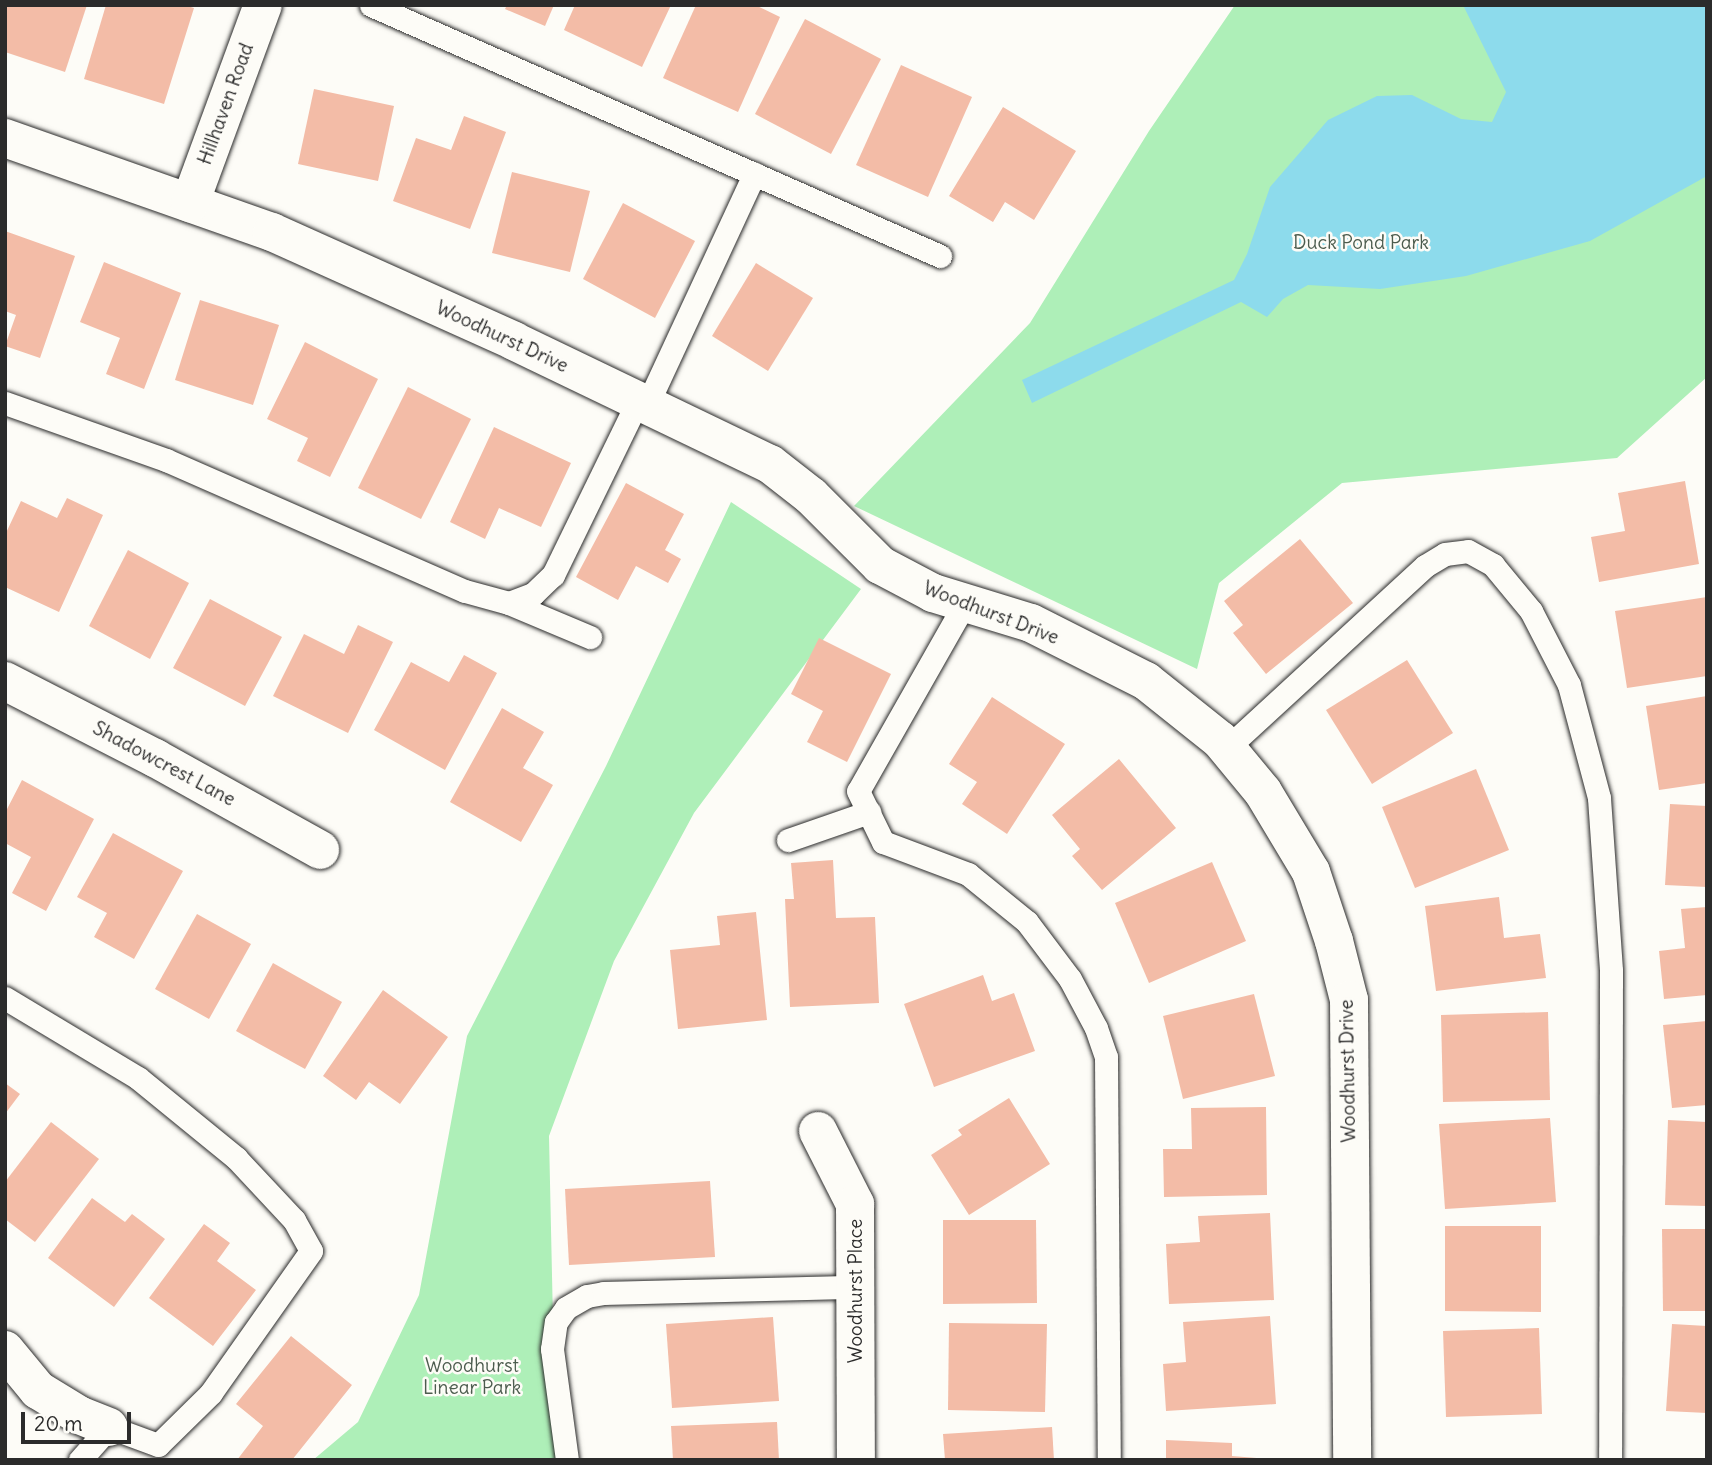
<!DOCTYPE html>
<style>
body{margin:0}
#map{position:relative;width:1712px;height:1465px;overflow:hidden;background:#fdfcf7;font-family:Delius,sans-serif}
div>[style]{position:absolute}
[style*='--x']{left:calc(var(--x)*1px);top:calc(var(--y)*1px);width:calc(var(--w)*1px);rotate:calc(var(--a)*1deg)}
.green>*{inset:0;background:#aeefb8}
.water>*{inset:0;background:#8ddbec}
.building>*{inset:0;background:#f3bca7}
.roads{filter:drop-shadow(0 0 2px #2b2b2b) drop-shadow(0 0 2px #2b2b2b)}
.service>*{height:23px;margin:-11.5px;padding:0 11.5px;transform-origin:11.5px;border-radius:11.5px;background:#fdfcf7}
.minor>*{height:38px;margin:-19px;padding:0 19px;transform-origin:19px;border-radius:19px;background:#fdfcf7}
span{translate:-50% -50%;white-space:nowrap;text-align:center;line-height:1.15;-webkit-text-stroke:5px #fdfcf7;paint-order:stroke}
.street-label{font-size:19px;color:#2b2b2b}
.park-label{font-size:19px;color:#4c5c4e}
.frame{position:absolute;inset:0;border:7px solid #2b2b2b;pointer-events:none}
.scale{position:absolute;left:21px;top:1412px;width:110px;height:32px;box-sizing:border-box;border:4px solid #2b2b2b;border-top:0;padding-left:9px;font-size:21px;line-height:24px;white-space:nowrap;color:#2b2b2b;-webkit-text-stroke:5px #fdfcf7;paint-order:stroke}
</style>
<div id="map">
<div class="green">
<div style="clip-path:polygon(1235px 5px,1707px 5px,1707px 377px,1617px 458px,1342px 483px,1219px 583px,1197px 669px,854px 506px,1030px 323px,1149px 131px)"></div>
<div style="clip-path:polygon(731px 502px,861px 589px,694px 813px,614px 961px,549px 1136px,556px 1460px,313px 1460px,358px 1422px,419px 1295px,467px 1036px,606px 766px)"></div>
</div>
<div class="water">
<div style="clip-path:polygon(1463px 5px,1707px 5px,1707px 176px,1590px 241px,1466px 276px,1380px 289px,1308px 285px,1283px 299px,1267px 317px,1241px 302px,1032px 403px,1022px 380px,1234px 280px,1247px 254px,1270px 187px,1328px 120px,1377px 96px,1412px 95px,1461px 119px,1492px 122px,1506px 92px)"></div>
</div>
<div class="building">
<div style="clip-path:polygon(5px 5px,87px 5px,65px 72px,5px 52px)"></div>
<div style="clip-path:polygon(106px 5px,184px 5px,194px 8px,164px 104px,84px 79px)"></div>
<div style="clip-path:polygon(507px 5px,554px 5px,545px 26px,505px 9px)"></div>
<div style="clip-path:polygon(575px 5px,671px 5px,642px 67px,564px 30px)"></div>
<div style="clip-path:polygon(696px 5px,755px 5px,780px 17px,738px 112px,663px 78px)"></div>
<div style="clip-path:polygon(805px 19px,881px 59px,831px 154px,755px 114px)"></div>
<div style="clip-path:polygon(901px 65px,972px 97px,928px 197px,856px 165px)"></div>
<div style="clip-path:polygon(314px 89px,394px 106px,378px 181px,298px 164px)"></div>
<div style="clip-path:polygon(1003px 107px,1076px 151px,1034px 220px,1005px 202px,993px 222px,949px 196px)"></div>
<div style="clip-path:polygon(464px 116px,506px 132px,470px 229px,393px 201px,416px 138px,451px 150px)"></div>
<div style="clip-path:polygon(512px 172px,590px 191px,570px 272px,492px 253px)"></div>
<div style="clip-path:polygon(623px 203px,695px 241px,655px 318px,583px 279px)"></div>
<div style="clip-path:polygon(5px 231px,75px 256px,40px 358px,5px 346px,16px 315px,5px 311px)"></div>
<div style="clip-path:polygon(104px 262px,181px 293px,144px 389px,106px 374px,120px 338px,80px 322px)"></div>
<div style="clip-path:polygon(756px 263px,813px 298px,768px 371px,712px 336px)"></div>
<div style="clip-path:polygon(200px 300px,279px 325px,253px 405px,175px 380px)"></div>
<div style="clip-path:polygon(305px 342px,378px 379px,330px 477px,297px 461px,308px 438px,267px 419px)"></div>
<div style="clip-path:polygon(408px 387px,471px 419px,421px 519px,358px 488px)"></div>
<div style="clip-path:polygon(494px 427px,571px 463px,541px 527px,499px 508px,485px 539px,450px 522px)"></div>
<div style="clip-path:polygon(1685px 481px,1699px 564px,1599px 582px,1591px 537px,1625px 531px,1618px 493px)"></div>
<div style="clip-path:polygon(626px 483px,684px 514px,665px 550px,681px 559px,668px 583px,636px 566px,618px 600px,576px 577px)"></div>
<div style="clip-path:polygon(67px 498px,103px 515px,59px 612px,5px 587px,5px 535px,21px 501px,57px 518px)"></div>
<div style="clip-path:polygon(1300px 539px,1353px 603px,1266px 674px,1233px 633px,1243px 625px,1224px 601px)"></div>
<div style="clip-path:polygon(128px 550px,189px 583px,150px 659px,89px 626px)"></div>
<div style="clip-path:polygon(1707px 597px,1707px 676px,1627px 688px,1615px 611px)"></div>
<div style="clip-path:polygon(210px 599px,282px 637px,245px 706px,173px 668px)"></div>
<div style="clip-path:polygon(358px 625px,393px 642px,348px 733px,273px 696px,304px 634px,344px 654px)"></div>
<div style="clip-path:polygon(819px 638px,891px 674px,847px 762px,807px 742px,823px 711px,791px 694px)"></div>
<div style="clip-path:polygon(464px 655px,497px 673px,445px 770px,374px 730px,411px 662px,449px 682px)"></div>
<div style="clip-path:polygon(1407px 660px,1453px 733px,1372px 784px,1326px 710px)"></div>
<div style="clip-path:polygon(1707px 696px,1707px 783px,1659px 790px,1646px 706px)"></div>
<div style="clip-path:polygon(992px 697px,1065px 744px,1007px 834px,962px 804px,977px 782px,949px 764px)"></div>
<div style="clip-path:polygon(502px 708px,544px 732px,523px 768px,553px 785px,521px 842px,450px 802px)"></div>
<div style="clip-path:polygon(1119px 759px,1176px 828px,1102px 890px,1072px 856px,1080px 849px,1052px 815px)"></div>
<div style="clip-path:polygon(1476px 769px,1509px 850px,1415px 888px,1382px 807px)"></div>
<div style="clip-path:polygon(22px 780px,94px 819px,46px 911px,12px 893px,31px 857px,5px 843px,5px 813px)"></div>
<div style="clip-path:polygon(1670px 804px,1707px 806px,1707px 887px,1665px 885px)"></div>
<div style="clip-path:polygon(113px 833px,183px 871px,134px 959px,94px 937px,107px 913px,77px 897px)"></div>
<div style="clip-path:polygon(833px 860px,836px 918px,875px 917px,879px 1003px,790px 1007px,785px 899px,794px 899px,791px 863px)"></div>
<div style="clip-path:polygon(1212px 862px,1246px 941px,1149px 983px,1115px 903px)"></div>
<div style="clip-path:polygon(1499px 897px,1504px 938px,1540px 934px,1546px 978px,1436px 991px,1425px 906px)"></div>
<div style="clip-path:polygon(1707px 907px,1707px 995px,1664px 999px,1659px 951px,1685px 948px,1681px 909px)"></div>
<div style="clip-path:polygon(756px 912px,767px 1020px,678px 1029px,670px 950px,720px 945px,717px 916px)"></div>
<div style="clip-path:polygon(197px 914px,251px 944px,209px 1019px,155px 989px)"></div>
<div style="clip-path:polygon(273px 963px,342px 1002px,305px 1069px,236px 1031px)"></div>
<div style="clip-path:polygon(983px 975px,992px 1001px,1014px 993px,1035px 1051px,934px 1087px,904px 1004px)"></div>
<div style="clip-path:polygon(383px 990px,448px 1037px,400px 1104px,369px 1082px,356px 1100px,323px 1076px)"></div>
<div style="clip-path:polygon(1254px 994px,1275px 1076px,1183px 1099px,1163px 1016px)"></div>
<div style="clip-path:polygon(1548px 1012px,1550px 1100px,1443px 1102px,1441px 1015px)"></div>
<div style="clip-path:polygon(1707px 1021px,1707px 1105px,1672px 1108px,1663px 1025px)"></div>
<div style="clip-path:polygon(5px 1083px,20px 1094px,5px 1114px)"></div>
<div style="clip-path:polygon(1009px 1098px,1050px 1164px,969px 1215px,931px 1155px,962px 1135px,958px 1130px)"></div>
<div style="clip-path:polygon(1266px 1107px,1267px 1195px,1164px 1197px,1163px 1149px,1192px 1149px,1191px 1108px)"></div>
<div style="clip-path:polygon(1550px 1118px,1556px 1202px,1445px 1209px,1439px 1124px)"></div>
<div style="clip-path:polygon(1668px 1120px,1707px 1122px,1707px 1206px,1665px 1205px)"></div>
<div style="clip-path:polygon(51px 1122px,99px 1159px,35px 1242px,5px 1219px,5px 1182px)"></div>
<div style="clip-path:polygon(710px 1181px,715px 1257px,569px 1265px,565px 1189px)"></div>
<div style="clip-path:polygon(92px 1198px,125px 1222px,132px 1214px,165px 1239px,114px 1307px,48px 1258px)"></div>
<div style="clip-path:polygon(1270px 1213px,1274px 1300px,1169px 1304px,1166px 1244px,1200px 1242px,1198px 1216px)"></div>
<div style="clip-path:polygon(943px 1220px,1036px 1220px,1037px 1303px,943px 1304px)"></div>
<div style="clip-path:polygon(204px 1224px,230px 1243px,217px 1261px,256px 1290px,213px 1346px,149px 1298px)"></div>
<div style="clip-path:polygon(1445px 1226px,1541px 1226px,1541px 1312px,1445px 1311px)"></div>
<div style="clip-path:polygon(1662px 1229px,1707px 1229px,1707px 1311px,1663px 1311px)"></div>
<div style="clip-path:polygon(1270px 1316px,1276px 1404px,1166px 1411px,1163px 1364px,1186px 1362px,1183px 1322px)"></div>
<div style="clip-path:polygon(773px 1317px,779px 1401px,672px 1408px,666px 1324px)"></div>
<div style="clip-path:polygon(949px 1323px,1047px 1324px,1045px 1412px,948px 1410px)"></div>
<div style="clip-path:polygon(1672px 1324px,1707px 1326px,1707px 1413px,1666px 1411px)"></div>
<div style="clip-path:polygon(1539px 1328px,1542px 1414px,1446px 1417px,1443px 1331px)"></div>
<div style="clip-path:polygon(291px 1336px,352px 1385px,292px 1460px,237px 1460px,263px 1426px,236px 1404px)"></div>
<div style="clip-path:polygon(777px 1422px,779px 1460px,673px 1460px,671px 1426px)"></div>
<div style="clip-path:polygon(1052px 1427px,1054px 1460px,945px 1460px,943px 1434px)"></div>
<div style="clip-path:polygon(1166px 1440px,1232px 1443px,1232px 1456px,1280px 1460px,1166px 1460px)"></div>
</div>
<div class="roads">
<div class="service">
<div style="--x:371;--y:5;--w:622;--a:23.8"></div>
<div style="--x:5;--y:403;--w:171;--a:19.5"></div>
<div style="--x:166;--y:460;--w:326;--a:23.7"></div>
<div style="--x:465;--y:591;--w:46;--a:15.3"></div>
<div style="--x:509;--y:603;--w:26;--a:-21"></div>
<div style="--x:533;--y:594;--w:28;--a:-44"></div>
<div style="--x:553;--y:575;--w:194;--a:-64"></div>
<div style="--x:647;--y:405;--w:255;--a:-65.1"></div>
<div style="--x:509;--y:603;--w:88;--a:22.8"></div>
<div style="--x:965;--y:603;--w:216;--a:119.6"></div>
<div style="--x:858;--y:791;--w:57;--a:63.9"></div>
<div style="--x:883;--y:842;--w:91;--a:20.6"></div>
<div style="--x:968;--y:874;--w:76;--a:39.1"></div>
<div style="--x:1027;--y:922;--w:71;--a:53"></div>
<div style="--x:1070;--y:979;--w:55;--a:62"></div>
<div style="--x:1096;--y:1028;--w:31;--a:71"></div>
<div style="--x:1106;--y:1057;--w:403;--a:89.6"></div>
<div style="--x:1227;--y:748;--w:269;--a:-42.6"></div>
<div style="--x:1425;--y:566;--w:23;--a:-31"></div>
<div style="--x:1445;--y:554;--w:23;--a:-7"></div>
<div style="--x:1468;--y:551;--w:29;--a:29"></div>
<div style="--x:1493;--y:565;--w:60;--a:50.4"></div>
<div style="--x:1531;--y:611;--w:83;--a:62.8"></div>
<div style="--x:1569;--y:685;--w:117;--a:75.1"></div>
<div style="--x:1599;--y:798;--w:173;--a:86"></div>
<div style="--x:1611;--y:971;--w:489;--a:90.1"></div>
<div style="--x:788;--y:840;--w:86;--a:-19.1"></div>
<div style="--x:5;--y:998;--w:155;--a:31"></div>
<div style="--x:138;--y:1078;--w:127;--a:39.2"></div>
<div style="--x:236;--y:1158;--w:85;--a:46.9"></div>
<div style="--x:294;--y:1220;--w:35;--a:61"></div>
<div style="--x:311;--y:1251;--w:174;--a:125.2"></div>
<div style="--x:211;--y:1393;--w:74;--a:135.5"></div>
<div style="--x:158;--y:1445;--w:52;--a:-159.8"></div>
<div style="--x:109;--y:1427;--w:44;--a:131.3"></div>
<div style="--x:567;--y:1460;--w:112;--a:-97.7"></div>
<div style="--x:552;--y:1349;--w:27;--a:-82"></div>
<div style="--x:556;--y:1322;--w:17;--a:-54"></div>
<div style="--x:566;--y:1308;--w:24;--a:-30"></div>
<div style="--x:587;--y:1296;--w:17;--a:-10"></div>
<div style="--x:604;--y:1293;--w:252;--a:-1.4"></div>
</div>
<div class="minor">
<div style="--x:5;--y:138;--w:283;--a:19.4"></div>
<div style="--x:272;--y:232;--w:265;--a:24.2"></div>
<div style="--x:514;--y:341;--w:284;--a:25.7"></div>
<div style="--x:770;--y:464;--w:52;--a:38"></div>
<div style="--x:811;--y:496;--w:98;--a:45"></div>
<div style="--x:880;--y:565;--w:60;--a:27.8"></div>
<div style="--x:933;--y:593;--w:102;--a:17"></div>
<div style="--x:1031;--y:623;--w:129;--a:26.8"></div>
<div style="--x:1146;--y:681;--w:95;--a:38.6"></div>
<div style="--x:1220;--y:740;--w:67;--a:50.4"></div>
<div style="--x:1263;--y:792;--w:93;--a:59"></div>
<div style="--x:1311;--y:872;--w:73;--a:71.6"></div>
<div style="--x:1334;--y:941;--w:61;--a:75.7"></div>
<div style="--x:1349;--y:1000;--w:460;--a:89.6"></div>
<div style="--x:190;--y:203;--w:211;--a:-69.8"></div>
<div style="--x:5;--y:681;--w:169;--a:27.2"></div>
<div style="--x:155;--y:758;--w:189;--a:29.1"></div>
<div style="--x:818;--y:1131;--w:82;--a:63.1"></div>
<div style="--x:855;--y:1204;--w:256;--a:89.8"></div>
<div style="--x:5;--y:1350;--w:52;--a:50.5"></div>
<div style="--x:38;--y:1390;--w:48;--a:31.4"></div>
<div style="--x:79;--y:1415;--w:32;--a:22"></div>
</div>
</div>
<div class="street-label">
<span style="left:226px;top:104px;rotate:-70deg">Hillhaven Road</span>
<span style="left:502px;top:337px;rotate:25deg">Woodhurst Drive</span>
<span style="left:991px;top:613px;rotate:21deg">Woodhurst Drive</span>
<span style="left:164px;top:764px;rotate:28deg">Shadowcrest Lane</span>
<span style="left:1348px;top:1071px;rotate:-91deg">Woodhurst Drive</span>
<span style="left:856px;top:1291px;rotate:-90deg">Woodhurst Place</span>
</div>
<div class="park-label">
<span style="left:1361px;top:243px">Duck Pond Park</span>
<span style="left:472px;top:1377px">Woodhurst<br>Linear Park</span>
</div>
<div class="frame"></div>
<div class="scale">20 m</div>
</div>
